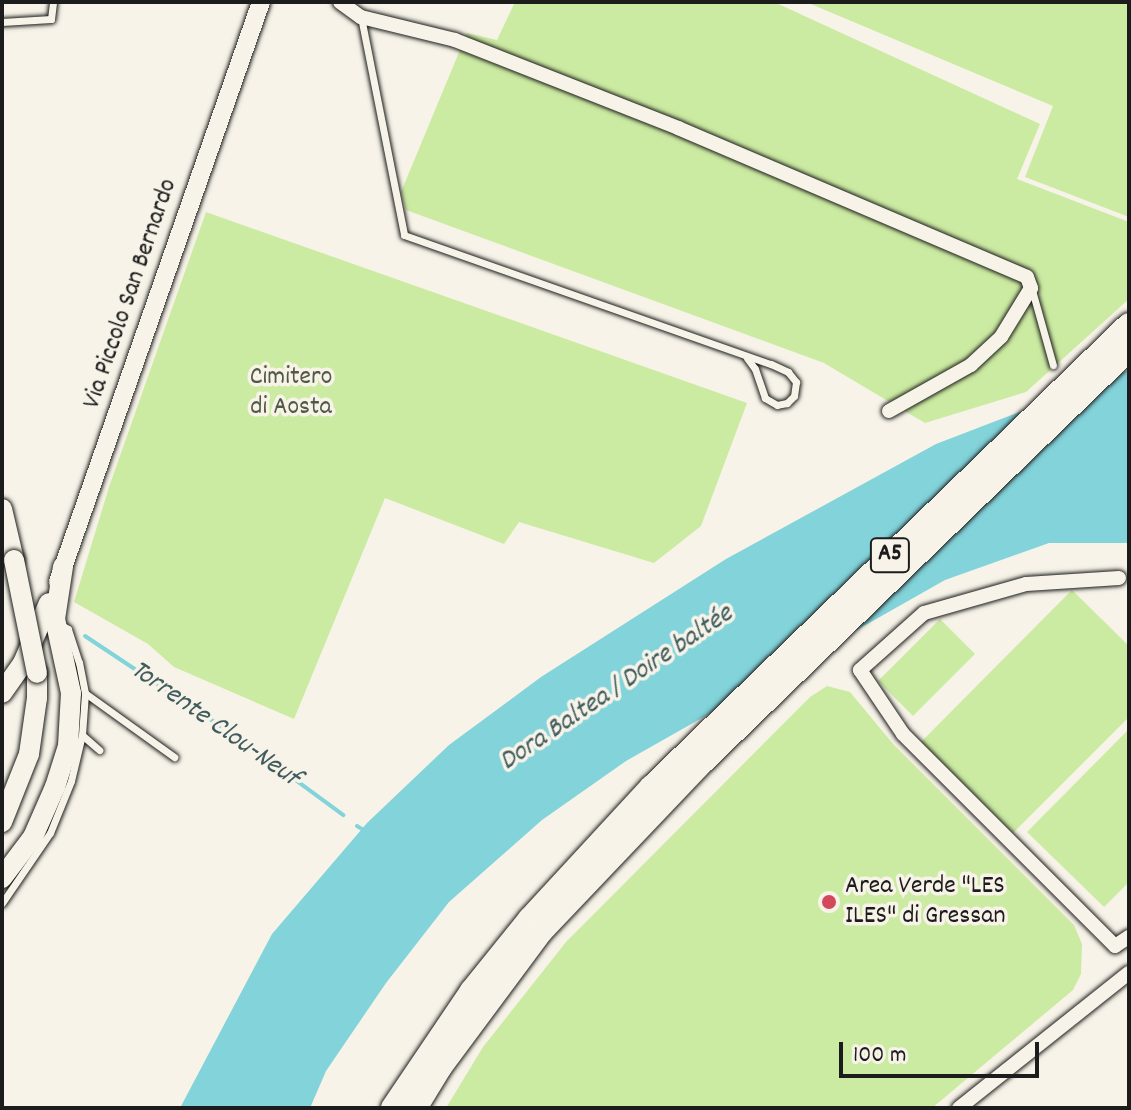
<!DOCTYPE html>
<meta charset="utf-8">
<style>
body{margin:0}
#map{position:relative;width:1131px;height:1110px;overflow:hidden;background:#f7f3e8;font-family:Dekko,sans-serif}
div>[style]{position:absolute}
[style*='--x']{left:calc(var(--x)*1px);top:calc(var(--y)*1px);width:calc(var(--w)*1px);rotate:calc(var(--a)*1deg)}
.green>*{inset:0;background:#cceba2}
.water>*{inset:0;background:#82d3da}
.stream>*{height:4px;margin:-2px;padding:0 2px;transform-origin:2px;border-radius:2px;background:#82d3da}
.roads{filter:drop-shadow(0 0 2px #1c1c1c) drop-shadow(0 0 2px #1c1c1c)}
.lane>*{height:7px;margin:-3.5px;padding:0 3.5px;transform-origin:3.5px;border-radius:3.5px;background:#f7f3e8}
.street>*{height:14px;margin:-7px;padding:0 7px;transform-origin:7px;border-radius:7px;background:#f7f3e8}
.secondary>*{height:18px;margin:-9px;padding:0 9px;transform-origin:9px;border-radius:9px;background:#f7f3e8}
.primary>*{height:20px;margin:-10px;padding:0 10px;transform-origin:10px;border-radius:10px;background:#f7f3e8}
.highway>*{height:24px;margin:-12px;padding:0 12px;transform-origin:12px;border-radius:12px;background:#f7f3e8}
.bridges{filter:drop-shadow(0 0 2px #1c1c1c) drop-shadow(0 0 2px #1c1c1c)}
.primary-bridge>*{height:20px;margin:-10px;padding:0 10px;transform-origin:10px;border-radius:10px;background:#f7f3e8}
.dots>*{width:22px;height:22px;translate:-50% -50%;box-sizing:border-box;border:4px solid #f7f3e8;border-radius:50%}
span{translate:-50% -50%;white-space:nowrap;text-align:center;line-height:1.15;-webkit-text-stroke:7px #f7f3e8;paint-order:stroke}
.shield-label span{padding:2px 6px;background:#f7f3e8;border:2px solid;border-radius:6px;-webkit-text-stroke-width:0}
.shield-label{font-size:24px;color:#1c1c1c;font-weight:700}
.street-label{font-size:26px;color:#1c1c1c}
.park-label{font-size:26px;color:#515a44}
.poi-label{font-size:26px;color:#1c1c1c}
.left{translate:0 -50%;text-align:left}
.water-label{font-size:28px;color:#405c5e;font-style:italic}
.frame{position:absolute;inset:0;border:4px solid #1c1c1c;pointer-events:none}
.scale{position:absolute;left:839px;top:1042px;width:200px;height:36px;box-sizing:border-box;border:4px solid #1c1c1c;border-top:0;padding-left:10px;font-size:24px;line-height:28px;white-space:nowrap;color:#1c1c1c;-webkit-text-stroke:6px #f7f3e8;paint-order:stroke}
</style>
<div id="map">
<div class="green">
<div style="clip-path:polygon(515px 2px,774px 2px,1040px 124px,1017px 179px,1129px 222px,1129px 299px,1026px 392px,925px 423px,824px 363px,406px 210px,401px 192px,467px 33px,497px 40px)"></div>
<div style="clip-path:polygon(806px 2px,1129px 2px,1129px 217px,1025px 177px,1053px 106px)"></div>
<div style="clip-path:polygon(206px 212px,747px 403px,701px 526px,654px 563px,519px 522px,504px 544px,385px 498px,294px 719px,174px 667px,148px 644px,74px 602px,109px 487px)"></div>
<div style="clip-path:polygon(1072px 590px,1129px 646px,1129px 717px,1013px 833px,921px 742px)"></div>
<div style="clip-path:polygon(940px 619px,975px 654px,913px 716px,878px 681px)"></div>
<div style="clip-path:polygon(827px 686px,850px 692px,894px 745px,1074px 925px,1082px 944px,1081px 974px,1073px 990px,932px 1108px,446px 1108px,483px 1047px,566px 942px,810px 697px)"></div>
<div style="clip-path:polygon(1129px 729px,1129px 882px,1104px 907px,1027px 832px)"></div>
</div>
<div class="water">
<div style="clip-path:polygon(1129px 370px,1129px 543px,1049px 543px,945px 580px,626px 761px,542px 820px,449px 902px,386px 983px,326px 1071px,310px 1108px,180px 1108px,272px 934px,367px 823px,449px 745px,541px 677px,726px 559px,936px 444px)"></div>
</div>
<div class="stream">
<div style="--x:85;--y:636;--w:182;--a:33.6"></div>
<div style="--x:237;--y:737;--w:132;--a:36.3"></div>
<div style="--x:357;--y:826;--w:6;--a:31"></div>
</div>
<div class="roads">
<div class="lane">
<div style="--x:361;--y:17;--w:222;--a:78.8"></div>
<div style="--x:404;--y:235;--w:389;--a:19.4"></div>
<div style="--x:771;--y:364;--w:19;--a:25"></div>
<div style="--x:788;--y:372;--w:13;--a:51"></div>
<div style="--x:796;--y:382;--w:14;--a:98"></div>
<div style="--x:794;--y:396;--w:10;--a:135"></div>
<div style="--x:787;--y:403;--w:10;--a:169"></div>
<div style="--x:777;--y:405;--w:14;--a:-150"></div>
<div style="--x:765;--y:398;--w:31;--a:-109"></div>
<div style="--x:755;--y:369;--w:14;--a:-126"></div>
<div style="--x:2;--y:22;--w:49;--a:-3.5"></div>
<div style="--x:51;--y:19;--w:17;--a:-83"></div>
<div style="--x:1032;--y:290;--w:78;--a:74.4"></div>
<div style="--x:85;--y:693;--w:110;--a:35.7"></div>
<div style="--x:82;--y:735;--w:23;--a:41"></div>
<div style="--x:2;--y:903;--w:85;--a:-55.6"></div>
<div style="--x:50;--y:833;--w:56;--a:-68"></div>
<div style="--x:71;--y:781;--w:47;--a:-76.6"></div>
<div style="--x:82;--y:735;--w:42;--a:-85.9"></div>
<div style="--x:85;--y:693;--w:31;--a:-101"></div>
<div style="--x:79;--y:663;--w:36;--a:-108"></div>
<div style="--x:68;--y:629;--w:6;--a:-149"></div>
</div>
<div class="street">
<div style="--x:340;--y:2;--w:26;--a:36"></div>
<div style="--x:361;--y:17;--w:97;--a:13.7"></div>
<div style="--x:455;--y:40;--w:240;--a:21.5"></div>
<div style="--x:678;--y:128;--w:379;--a:23.1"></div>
<div style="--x:1027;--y:277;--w:12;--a:70"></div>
<div style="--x:1031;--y:288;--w:57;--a:121.5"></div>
<div style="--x:1001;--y:337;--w:41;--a:137"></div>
<div style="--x:971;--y:365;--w:94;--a:150.7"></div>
<div style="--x:1119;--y:578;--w:93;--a:176.3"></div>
<div style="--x:1026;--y:584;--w:106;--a:164.1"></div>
<div style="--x:924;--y:613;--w:86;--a:138.3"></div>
<div style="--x:860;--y:670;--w:77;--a:56.1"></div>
<div style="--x:903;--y:734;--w:300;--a:45"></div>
<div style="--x:1115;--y:946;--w:17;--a:-33"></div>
<div style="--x:959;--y:1108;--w:217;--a:-38.5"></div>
</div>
<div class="secondary">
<div style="--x:58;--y:582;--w:614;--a:-70.71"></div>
</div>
<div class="primary">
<div style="--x:2;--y:509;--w:52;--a:76.8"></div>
<div style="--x:2;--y:693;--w:37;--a:-55"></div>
<div style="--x:23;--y:663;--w:65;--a:-66.6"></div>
<div style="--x:2;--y:822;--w:73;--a:-68.3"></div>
<div style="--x:29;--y:754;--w:57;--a:-81.9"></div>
<div style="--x:37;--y:698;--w:25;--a:-90"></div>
<div style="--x:2;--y:878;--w:51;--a:-52.9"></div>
<div style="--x:33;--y:837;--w:55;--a:-66.3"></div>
<div style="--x:55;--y:787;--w:43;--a:-72.4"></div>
<div style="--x:68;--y:746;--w:53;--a:-86.8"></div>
<div style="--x:71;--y:693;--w:76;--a:-102.2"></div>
<div style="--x:55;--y:619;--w:53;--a:-81.3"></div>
</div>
<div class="highway">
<div style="--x:393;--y:1108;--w:141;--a:-56"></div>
<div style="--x:472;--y:991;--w:92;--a:-51.1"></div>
<div style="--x:530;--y:919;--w:180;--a:-47.3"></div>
<div style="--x:652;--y:787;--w:664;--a:-44.08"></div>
<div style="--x:415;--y:1108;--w:48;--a:-58.6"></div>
<div style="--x:440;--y:1067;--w:169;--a:-53.4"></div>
<div style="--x:541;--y:931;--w:232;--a:-46.4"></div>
<div style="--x:701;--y:763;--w:595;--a:-44.05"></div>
</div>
</div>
<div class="bridges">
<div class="primary-bridge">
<div style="--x:14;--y:560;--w:115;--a:78.5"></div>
</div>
</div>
<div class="dots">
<div style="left:829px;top:902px;background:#d1495b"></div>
</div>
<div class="shield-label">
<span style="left:890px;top:555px">A5</span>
</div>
<div class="street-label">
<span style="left:131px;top:294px;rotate:-71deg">Via Piccolo San Bernardo</span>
</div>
<div class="park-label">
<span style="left:291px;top:393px">Cimitero<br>di Aosta</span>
</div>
<div class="poi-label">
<span class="left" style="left:845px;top:902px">Area Verde "LES<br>ILES" di Gressan</span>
</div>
<div class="water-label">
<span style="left:617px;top:689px;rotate:-34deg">Dora Baltea / Doire baltée</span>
<span style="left:214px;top:725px;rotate:35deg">Torrente Clou-Neuf</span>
</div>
<div class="frame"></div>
<div class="scale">100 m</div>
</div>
